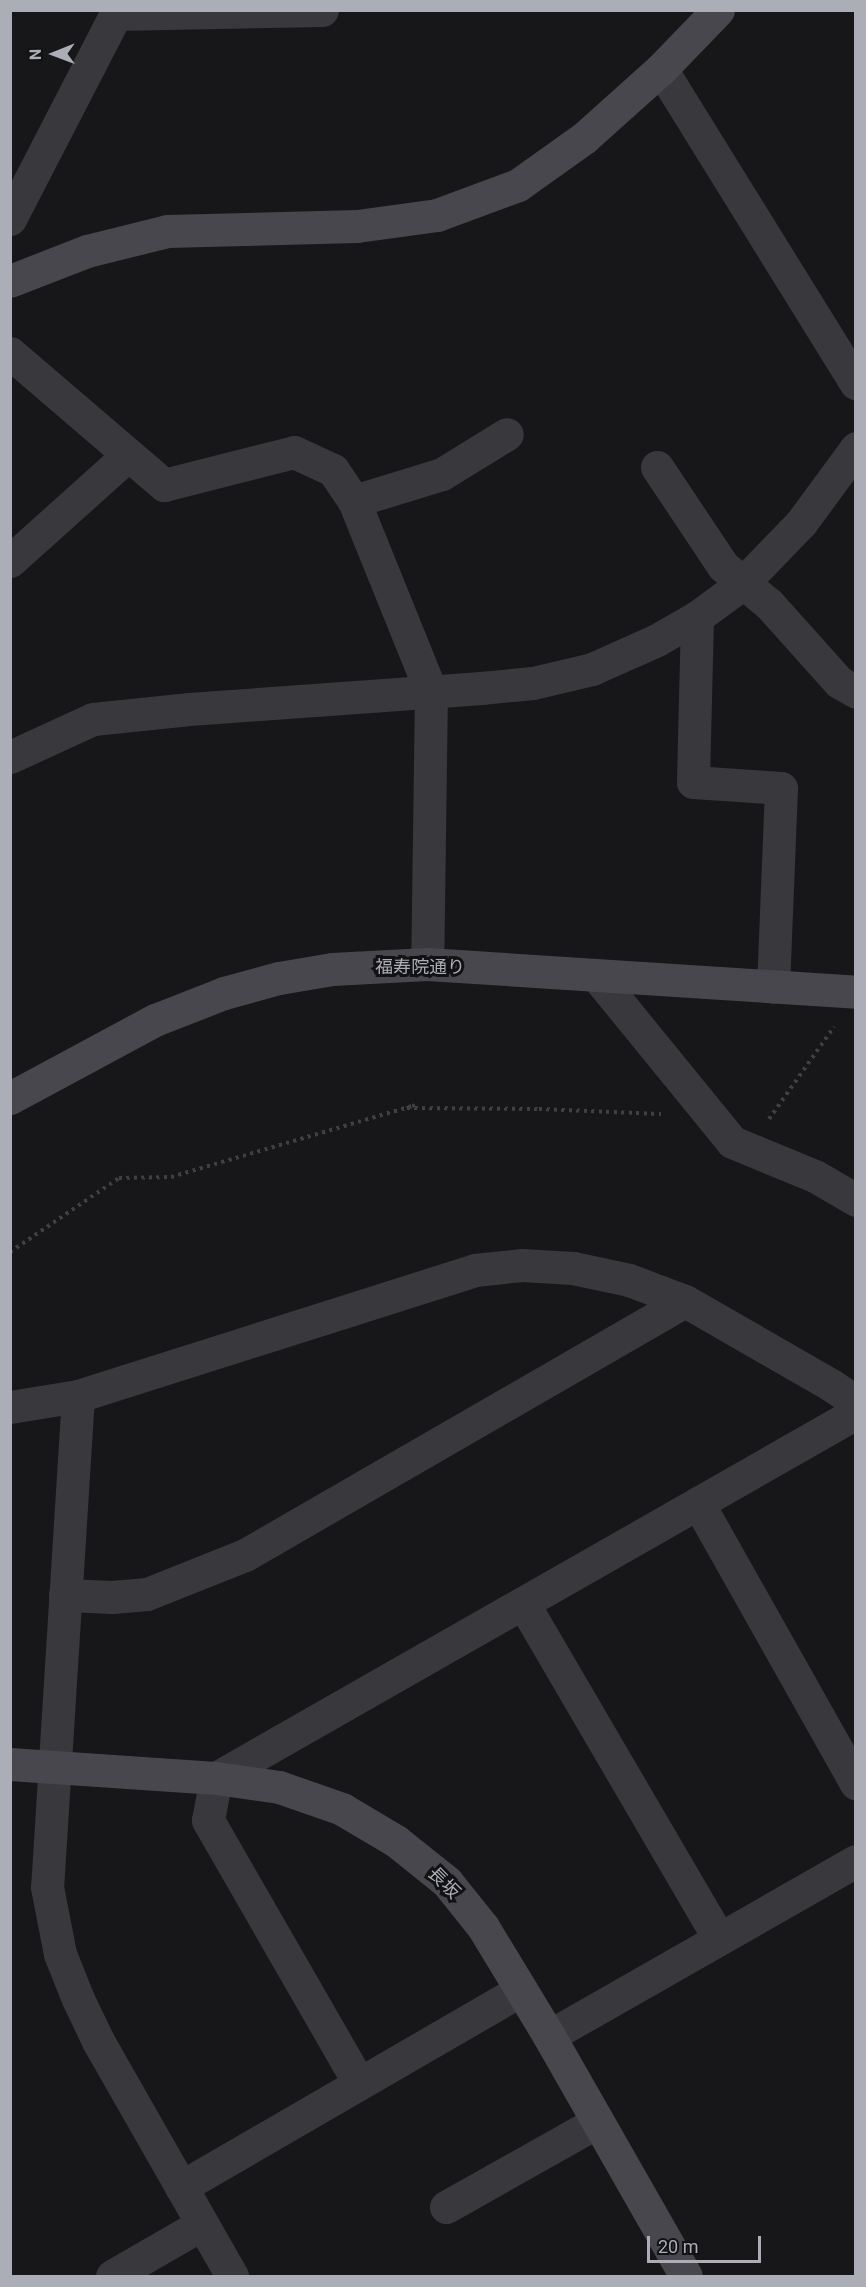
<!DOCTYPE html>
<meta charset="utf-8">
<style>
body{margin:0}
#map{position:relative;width:866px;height:2287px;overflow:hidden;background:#171719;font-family:Roboto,"Noto Sans JP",sans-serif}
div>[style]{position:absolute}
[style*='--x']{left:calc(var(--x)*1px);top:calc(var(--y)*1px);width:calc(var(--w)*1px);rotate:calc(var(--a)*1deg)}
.path>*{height:4px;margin-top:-2px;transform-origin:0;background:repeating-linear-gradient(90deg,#3f3f44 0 3px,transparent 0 7.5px)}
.street>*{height:33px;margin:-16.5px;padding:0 16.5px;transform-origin:16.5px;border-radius:16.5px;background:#39393d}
.secondary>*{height:33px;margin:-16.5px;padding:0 16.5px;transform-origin:16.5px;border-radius:16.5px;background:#47474d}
span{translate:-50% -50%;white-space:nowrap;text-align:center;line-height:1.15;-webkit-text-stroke:6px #121214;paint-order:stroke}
.street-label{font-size:18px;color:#abadb7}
.frame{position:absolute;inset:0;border:12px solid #abadb7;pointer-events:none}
.north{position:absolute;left:24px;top:24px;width:60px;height:60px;-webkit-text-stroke:4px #121214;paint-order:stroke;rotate:269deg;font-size:16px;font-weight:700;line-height:24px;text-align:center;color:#abadb7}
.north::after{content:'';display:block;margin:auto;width:21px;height:27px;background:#abadb7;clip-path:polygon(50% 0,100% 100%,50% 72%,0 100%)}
.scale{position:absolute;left:647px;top:2236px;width:114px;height:27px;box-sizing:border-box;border:3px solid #abadb7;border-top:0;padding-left:8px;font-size:18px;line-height:21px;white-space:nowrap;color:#abadb7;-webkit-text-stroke:4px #121214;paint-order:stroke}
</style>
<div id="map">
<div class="path">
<div style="--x:769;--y:1119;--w:113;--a:-54.8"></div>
<div style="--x:10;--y:1252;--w:132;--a:-34.2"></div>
<div style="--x:119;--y:1178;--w:52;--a:-1.1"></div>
<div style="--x:171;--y:1177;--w:254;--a:-16.4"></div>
<div style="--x:415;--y:1105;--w:9;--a:159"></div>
<div style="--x:407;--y:1108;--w:132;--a:0.4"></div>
<div style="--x:539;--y:1109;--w:122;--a:2.3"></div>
</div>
<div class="street">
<div style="--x:116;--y:14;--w:206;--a:-1.1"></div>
<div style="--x:661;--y:69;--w:370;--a:58.2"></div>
<div style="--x:10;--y:219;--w:235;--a:-62.7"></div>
<div style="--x:10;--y:353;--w:203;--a:40.6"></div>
<div style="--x:164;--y:485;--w:134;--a:-14.2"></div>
<div style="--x:294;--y:452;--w:43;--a:24.8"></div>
<div style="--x:333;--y:470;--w:37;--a:56"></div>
<div style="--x:354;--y:501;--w:206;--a:68"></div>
<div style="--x:431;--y:692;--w:272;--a:90.8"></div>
<div style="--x:657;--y:467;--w:119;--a:56.3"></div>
<div style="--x:723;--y:566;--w:60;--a:39.6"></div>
<div style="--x:769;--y:604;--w:105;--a:48.1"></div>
<div style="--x:839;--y:682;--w:20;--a:30"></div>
<div style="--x:354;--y:501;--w:92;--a:-17.1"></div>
<div style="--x:442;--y:474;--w:76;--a:-31.6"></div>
<div style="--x:10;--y:561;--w:159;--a:-41.9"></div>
<div style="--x:697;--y:617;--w:165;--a:91.4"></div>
<div style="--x:693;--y:782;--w:88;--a:3.9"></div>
<div style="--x:781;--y:788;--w:199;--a:92.3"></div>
<div style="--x:10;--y:757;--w:91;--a:-24.6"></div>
<div style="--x:93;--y:719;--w:97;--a:-5.9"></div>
<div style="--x:189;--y:709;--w:293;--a:-4.1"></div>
<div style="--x:481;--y:688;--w:52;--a:-5.5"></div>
<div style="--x:533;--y:683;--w:61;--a:-13.3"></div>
<div style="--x:592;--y:669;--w:71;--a:-24"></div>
<div style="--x:657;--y:640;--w:46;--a:-29.9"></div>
<div style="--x:697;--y:617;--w:56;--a:-36.3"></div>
<div style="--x:742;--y:584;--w:85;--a:-46"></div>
<div style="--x:801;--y:523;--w:93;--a:-53.7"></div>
<div style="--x:596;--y:975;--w:215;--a:50.8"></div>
<div style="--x:732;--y:1142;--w:90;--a:22.3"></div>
<div style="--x:815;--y:1176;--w:48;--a:30.3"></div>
<div style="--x:78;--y:1396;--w:492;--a:93.6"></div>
<div style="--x:47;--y:1887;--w:68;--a:79"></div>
<div style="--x:60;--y:1954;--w:48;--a:68.2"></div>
<div style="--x:78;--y:1999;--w:47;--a:64.5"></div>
<div style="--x:98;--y:2041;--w:271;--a:60.3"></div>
<div style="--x:10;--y:1407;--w:69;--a:-9.2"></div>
<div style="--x:78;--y:1396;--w:417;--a:-17.6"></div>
<div style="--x:475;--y:1270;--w:47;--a:-6.1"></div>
<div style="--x:522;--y:1265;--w:51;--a:3.4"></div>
<div style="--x:573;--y:1268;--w:57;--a:12.1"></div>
<div style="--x:629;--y:1280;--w:60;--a:20.6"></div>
<div style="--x:685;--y:1301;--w:168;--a:29.9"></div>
<div style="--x:831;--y:1385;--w:30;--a:34"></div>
<div style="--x:698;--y:1503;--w:322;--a:60.6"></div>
<div style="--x:65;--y:1595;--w:47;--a:2.4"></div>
<div style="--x:112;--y:1597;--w:35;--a:-5"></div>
<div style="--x:147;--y:1594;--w:105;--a:-21.7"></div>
<div style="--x:245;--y:1555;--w:508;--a:-30"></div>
<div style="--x:523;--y:1603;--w:389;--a:59.7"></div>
<div style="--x:549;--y:2036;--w:353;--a:-29.7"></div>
<div style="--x:359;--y:2083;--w:303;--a:-119.9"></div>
<div style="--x:208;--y:1820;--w:43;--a:-79.2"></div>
<div style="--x:216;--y:1778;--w:737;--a:-29.7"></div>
<div style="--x:181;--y:2187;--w:393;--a:-30.1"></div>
<div style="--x:446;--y:2207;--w:173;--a:-29.4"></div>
<div style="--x:112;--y:2276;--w:104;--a:-30"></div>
</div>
<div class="secondary">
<div style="--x:10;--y:281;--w:83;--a:-21.3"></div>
<div style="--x:87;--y:251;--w:82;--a:-14"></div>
<div style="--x:167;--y:231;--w:190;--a:-1.5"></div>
<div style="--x:357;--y:226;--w:81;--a:-7.8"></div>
<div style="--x:437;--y:215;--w:86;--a:-20.3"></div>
<div style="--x:518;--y:185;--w:81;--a:-35.5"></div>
<div style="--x:584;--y:138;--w:103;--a:-41.9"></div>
<div style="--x:661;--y:69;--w:82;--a:-46"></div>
<div style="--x:10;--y:1098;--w:165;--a:-28.3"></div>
<div style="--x:155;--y:1020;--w:74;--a:-21.4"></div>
<div style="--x:224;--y:993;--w:57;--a:-15.3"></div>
<div style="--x:279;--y:978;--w:54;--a:-9.6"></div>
<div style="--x:332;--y:969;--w:95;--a:-3"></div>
<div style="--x:427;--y:964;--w:430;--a:3.7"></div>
<div style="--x:10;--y:1764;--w:206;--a:3.9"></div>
<div style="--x:216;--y:1778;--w:64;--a:8.1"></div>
<div style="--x:279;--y:1787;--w:67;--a:19.2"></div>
<div style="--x:342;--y:1809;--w:63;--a:30.7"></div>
<div style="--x:396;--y:1841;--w:65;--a:38.8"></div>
<div style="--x:447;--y:1882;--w:58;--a:51.3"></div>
<div style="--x:483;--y:1927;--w:127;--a:58.8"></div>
<div style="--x:549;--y:2036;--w:276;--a:60.3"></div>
</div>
<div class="street-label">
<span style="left:420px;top:967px">福寿院通り</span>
<span style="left:444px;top:1883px;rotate:45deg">長坂</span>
</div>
<div class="frame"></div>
<div class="north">N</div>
<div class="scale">20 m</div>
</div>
